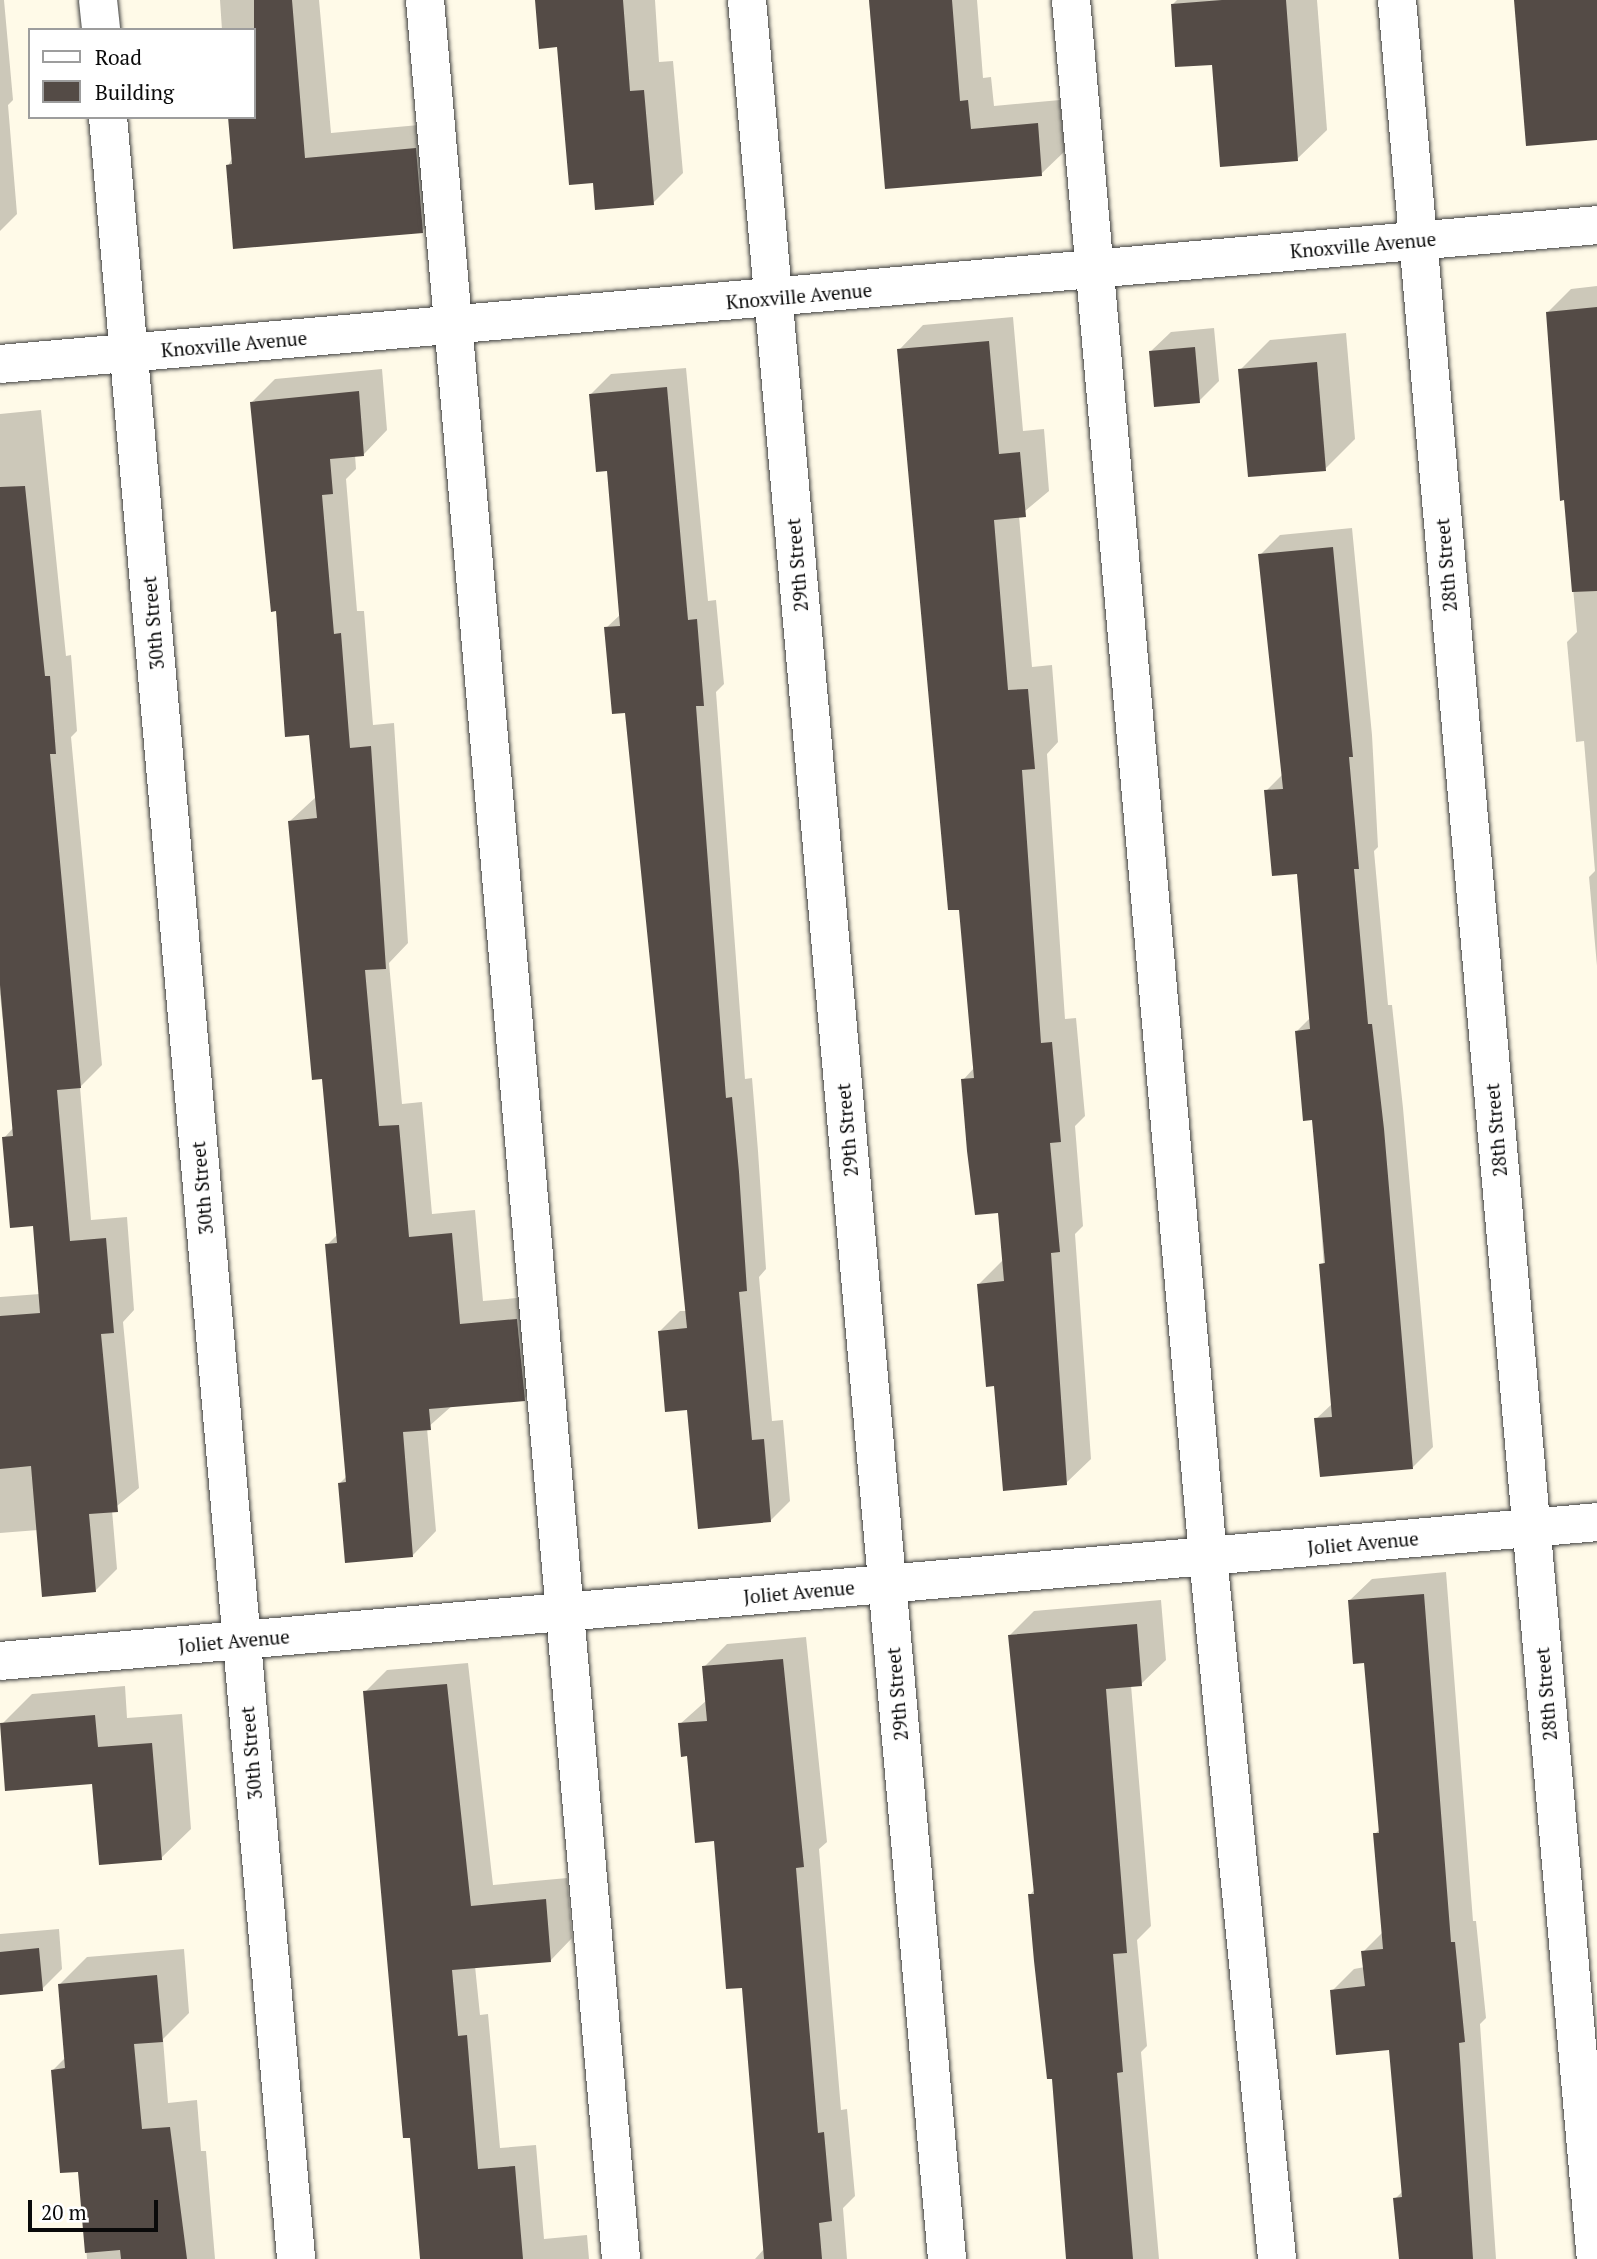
<!DOCTYPE html>
<style>
body{margin:0}
#map{position:relative;width:1597px;height:2259px;overflow:hidden;background:#fffae8;font-family:"PT Serif",serif}
div>[style]{position:absolute}
[style*='--x']{left:calc(var(--x)*1px);top:calc(var(--y)*1px);width:calc(var(--w)*1px);rotate:calc(var(--a)*1deg)}
.shadow>*{inset:0;background:#0003}
.building>*{inset:0;background:#544b46}
.roads{filter:drop-shadow(0 0 2px #3d3d3d) drop-shadow(0 0 2px #3d3d3d)}
.minor>*{height:38px;margin:-19px;padding:0 19px;transform-origin:19px;border-radius:19px;background:#fff}
span{translate:-50% -50%;white-space:nowrap;text-align:center;line-height:1.15;-webkit-text-stroke:7px #fff;paint-order:stroke}
.street-label{font-size:19px;color:#0a0a0a}
.legend{position:absolute;left:28px;top:28px;width:228px;height:91px;box-sizing:border-box;background:#fff;border:2px solid #9d9d9d;margin:0;padding:9px 12px;list-style:none;font-size:21px;color:#0a0a0a}
.legend li{display:flex;align-items:center;gap:14px;height:35px}
.legend b{width:35px;border:2px solid #9d9d9d}
.scale{position:absolute;left:28px;top:2200px;width:130px;height:32px;box-sizing:border-box;border:4px solid #0a0a0a;border-top:0;padding-left:9px;font-size:21px;line-height:24px;white-space:nowrap;color:#0a0a0a;-webkit-text-stroke:5px #fff;paint-order:stroke}
</style>
<div id="map">
<div class="shadow">
<div style="clip-path:polygon(0 0,4px 0,13px 100px,8px 105px,17px 214px,0 231px)"></div>
<div style="clip-path:polygon(220px 0,319px 0,331px 133px,441px 123px,448px 205px,422px 231px,228px 166px,254px 117px,254px 30px,222px 30px)"></div>
<div style="clip-path:polygon(537px 0,655px 0,659px 62px,673px 61px,683px 173px,653px 203px,594px 181px,558px 45px)"></div>
<div style="clip-path:polygon(869px 0,977px 0,983px 78px,991px 77px,994px 106px,1060px 100px,1065px 151px,1041px 174px,887px 188px)"></div>
<div style="clip-path:polygon(1177px 0,1317px 0,1327px 130px,1297px 159px,1213px 63px,1172px 5px)"></div>
<div style="clip-path:polygon(1597px 286px,1597px 966px,1589px 877px,1595px 871px,1584px 741px,1576px 742px,1567px 642px,1577px 632px,1548px 312px,1571px 289px)"></div>
<div style="clip-path:polygon(1013px 317px,1023px 431px,1044px 429px,1049px 491px,1019px 516px,1032px 667px,1052px 665px,1058px 742px,1047px 754px,1065px 1019px,1076px 1018px,1085px 1116px,1075px 1126px,1083px 1226px,1075px 1234px,1091px 1459px,1066px 1483px,996px 1385px,979px 1284px,1004px 1259px,1000px 1211px,963px 1080px,974px 1068px,960px 908px,899px 350px,923px 325px)"></div>
<div style="clip-path:polygon(1214px 328px,1219px 381px,1199px 401px,1150px 352px,1171px 332px)"></div>
<div style="clip-path:polygon(1346px 333px,1355px 439px,1325px 469px,1240px 370px,1270px 340px)"></div>
<div style="clip-path:polygon(686px 368px,708px 601px,716px 600px,724px 684px,716px 692px,745px 1079px,752px 1078px,758px 1151px,766px 1269px,759px 1277px,772px 1421px,783px 1420px,790px 1501px,770px 1521px,689px 1408px,660px 1331px,680px 1311px,687px 1311px,626px 711px,606px 628px,621px 614px,608px 469px,591px 394px,611px 374px)"></div>
<div style="clip-path:polygon(382px 369px,387px 430px,364px 454px,355px 455px,356px 469px,346px 479px,357px 611px,364px 611px,373px 725px,394px 723px,408px 943px,389px 963px,402px 1104px,422px 1102px,432px 1214px,475px 1210px,483px 1301px,540px 1296px,547px 1375px,524px 1399px,453px 1405px,427px 1428px,436px 1531px,413px 1555px,340px 1483px,347px 1476px,327px 1245px,338px 1234px,324px 1077px,290px 821px,316px 797px,311px 733px,277px 609px,252px 402px,275px 379px)"></div>
<div style="clip-path:polygon(41px 410px,66px 656px,71px 655px,77px 731px,71px 737px,102px 1065px,80px 1087px,91px 1220px,127px 1217px,134px 1310px,123px 1322px,139px 1488px,112px 1510px,117px 1569px,95px 1591px,38px 1530px,0 1533px,0 1297px,40px 1294px,34px 1224px,4px 1138px,14px 1127px,0 994px,0 414px)"></div>
<div style="clip-path:polygon(1352px 528px,1372px 735px,1378px 847px,1374px 851px,1388px 1005px,1392px 1005px,1403px 1108px,1433px 1447px,1413px 1467px,1316px 1419px,1333px 1403px,1314px 1119px,1297px 1031px,1311px 1017px,1298px 872px,1266px 791px,1283px 774px,1260px 555px,1280px 535px)"></div>
<div style="clip-path:polygon(1446px 1572px,1473px 1921px,1476px 1921px,1486px 2018px,1480px 2024px,1496px 2259px,1400px 2259px,1395px 2199px,1403px 2191px,1391px 2048px,1332px 1991px,1354px 1969px,1365px 1967px,1363px 1952px,1383px 1932px,1375px 1834px,1381px 1828px,1366px 1661px,1349px 1601px,1372px 1579px)"></div>
<div style="clip-path:polygon(1161px 1600px,1166px 1660px,1141px 1684px,1131px 1685px,1151px 1926px,1137px 1940px,1147px 2046px,1141px 2052px,1159px 2259px,1069px 2259px,1053px 2077px,1030px 1895px,1035px 1889px,1010px 1635px,1034px 1611px)"></div>
<div style="clip-path:polygon(806px 1637px,827px 1842px,819px 1849px,841px 2110px,847px 2109px,855px 2196px,843px 2208px,847px 2259px,755px 2259px,765px 2248px,743px 1986px,715px 1839px,680px 1724px,707px 1700px,704px 1667px,727px 1644px)"></div>
<div style="clip-path:polygon(468px 1663px,493px 1885px,567px 1878px,572px 1938px,551px 1960px,475px 1966px,480px 2015px,488px 2014px,500px 2148px,536px 2145px,544px 2239px,587px 2235px,589px 2259px,429px 2259px,365px 1692px,387px 1670px)"></div>
<div style="clip-path:polygon(125px 1686px,127px 1718px,182px 1714px,191px 1829px,161px 1858px,94px 1782px,2px 1724px,32px 1694px)"></div>
<div style="clip-path:polygon(59px 1929px,62px 1969px,42px 1989px,0 1993px,0 1934px)"></div>
<div style="clip-path:polygon(184px 1949px,189px 2013px,163px 2039px,168px 2103px,197px 2100px,201px 2151px,206px 2151px,215px 2259px,87px 2259px,80px 2170px,53px 2070px,66px 2057px,60px 1984px,87px 1957px)"></div>
</div>
<div class="building">
<div style="clip-path:polygon(254px 0,292px 0,305px 158px,416px 148px,423px 233px,233px 249px,226px 165px,232px 164px,228px 117px,254px 117px)"></div>
<div style="clip-path:polygon(535px 0,623px 0,630px 91px,644px 90px,654px 205px,595px 210px,593px 183px,569px 185px,557px 47px,539px 49px)"></div>
<div style="clip-path:polygon(869px 0,952px 0,960px 101px,968px 100px,971px 129px,1038px 123px,1042px 176px,885px 189px)"></div>
<div style="clip-path:polygon(1222px 0,1286px 0,1298px 161px,1220px 167px,1212px 65px,1175px 67px,1171px 4px)"></div>
<div style="clip-path:polygon(1514px 0,1597px 0,1597px 140px,1526px 146px)"></div>
<div style="clip-path:polygon(1597px 307px,1597px 591px,1572px 592px,1564px 500px,1560px 501px,1546px 312px)"></div>
<div style="clip-path:polygon(989px 341px,999px 454px,1020px 452px,1026px 517px,994px 520px,1008px 690px,1028px 689px,1035px 769px,1022px 770px,1041px 1043px,1052px 1042px,1061px 1142px,1050px 1143px,1060px 1252px,1051px 1253px,1067px 1485px,1003px 1491px,994px 1386px,986px 1387px,977px 1284px,1004px 1281px,998px 1213px,975px 1215px,967px 1151px,961px 1079px,974px 1078px,959px 910px,948px 910px,897px 349px)"></div>
<div style="clip-path:polygon(1195px 347px,1200px 403px,1154px 407px,1149px 351px)"></div>
<div style="clip-path:polygon(1317px 362px,1326px 471px,1248px 477px,1238px 369px)"></div>
<div style="clip-path:polygon(667px 387px,688px 620px,697px 619px,704px 706px,696px 706px,726px 1098px,732px 1097px,739px 1172px,747px 1291px,739px 1292px,752px 1440px,764px 1439px,771px 1522px,698px 1529px,687px 1410px,665px 1412px,658px 1331px,687px 1328px,625px 713px,612px 714px,604px 627px,620px 626px,607px 471px,596px 472px,589px 394px)"></div>
<div style="clip-path:polygon(359px 391px,364px 456px,330px 459px,333px 494px,322px 495px,334px 634px,341px 633px,350px 748px,371px 746px,386px 969px,365px 970px,379px 1126px,399px 1125px,409px 1237px,452px 1233px,460px 1324px,517px 1319px,525px 1401px,429px 1409px,431px 1430px,403px 1432px,413px 1557px,345px 1563px,338px 1483px,346px 1482px,325px 1244px,337px 1243px,322px 1079px,312px 1080px,288px 821px,317px 818px,309px 735px,285px 737px,276px 611px,271px 612px,250px 402px)"></div>
<div style="clip-path:polygon(25px 486px,45px 676px,50px 676px,56px 754px,50px 754px,81px 1088px,57px 1090px,70px 1241px,106px 1238px,114px 1333px,101px 1334px,118px 1512px,89px 1514px,96px 1592px,42px 1597px,31px 1466px,0 1469px,0 1316px,40px 1313px,33px 1226px,10px 1228px,2px 1137px,13px 1136px,0 985px,0 487px)"></div>
<div style="clip-path:polygon(1333px 547px,1353px 757px,1349px 757px,1359px 869px,1354px 869px,1368px 1024px,1372px 1024px,1384px 1129px,1413px 1469px,1320px 1477px,1314px 1418px,1332px 1417px,1319px 1264px,1325px 1263px,1312px 1120px,1303px 1121px,1295px 1031px,1310px 1029px,1297px 874px,1272px 876px,1264px 790px,1283px 789px,1258px 554px)"></div>
<div style="clip-path:polygon(1424px 1594px,1451px 1942px,1455px 1942px,1465px 2042px,1459px 2043px,1473px 2259px,1399px 2259px,1393px 2198px,1402px 2197px,1389px 2050px,1336px 2055px,1330px 1990px,1365px 1986px,1361px 1951px,1383px 1949px,1373px 1833px,1379px 1833px,1364px 1663px,1353px 1664px,1348px 1600px)"></div>
<div style="clip-path:polygon(1137px 1624px,1142px 1686px,1106px 1689px,1127px 1953px,1113px 1954px,1123px 2072px,1117px 2073px,1133px 2259px,1066px 2259px,1052px 2079px,1047px 2079px,1034px 1961px,1028px 1894px,1034px 1894px,1008px 1635px)"></div>
<div style="clip-path:polygon(783px 1659px,804px 1867px,796px 1868px,818px 2133px,824px 2132px,832px 2221px,819px 2223px,822px 2259px,764px 2259px,742px 1988px,726px 1989px,714px 1841px,695px 1843px,687px 1756px,681px 1757px,678px 1723px,707px 1721px,702px 1666px)"></div>
<div style="clip-path:polygon(447px 1684px,471px 1906px,546px 1899px,551px 1962px,452px 1970px,458px 2036px,467px 2035px,478px 2169px,515px 2166px,523px 2259px,420px 2259px,410px 2138px,403px 2138px,363px 1691px)"></div>
<div style="clip-path:polygon(95px 1715px,98px 1747px,152px 1743px,162px 1860px,99px 1865px,92px 1784px,5px 1791px,0 1723px)"></div>
<div style="clip-path:polygon(39px 1948px,43px 1991px,0 1995px,0 1952px)"></div>
<div style="clip-path:polygon(157px 1975px,163px 2042px,134px 2044px,142px 2129px,170px 2127px,187px 2259px,121px 2259px,120px 2250px,85px 2253px,78px 2172px,60px 2173px,51px 2070px,65px 2068px,58px 1984px)"></div>
</div>
<div class="roads">
<div class="minor">
<div style="--x:98;--y:0;--w:30;--a:84"></div>
<div style="--x:425;--y:0;--w:2267;--a:85.04"></div>
<div style="--x:747;--y:0;--w:2268;--a:84.94"></div>
<div style="--x:1071;--y:0;--w:1562;--a:84.97"></div>
<div style="--x:1208;--y:1556;--w:706;--a:84.39"></div>
<div style="--x:1397;--y:0;--w:2268;--a:84.97"></div>
<div style="--x:108;--y:117;--w:2150;--a:84.98"></div>
<div style="--x:0;--y:364;--w:1603;--a:-4.97"></div>
<div style="--x:0;--y:1661;--w:1603;--a:-4.97"></div>
</div>
</div>
<div class="street-label">
<span style="left:1363px;top:245px;rotate:-5deg">Knoxville Avenue</span>
<span style="left:799px;top:296px;rotate:-5deg">Knoxville Avenue</span>
<span style="left:234px;top:344px;rotate:-5deg">Knoxville Avenue</span>
<span style="left:797px;top:565px;rotate:-95deg">29th Street</span>
<span style="left:1446px;top:565px;rotate:-95deg">28th Street</span>
<span style="left:153px;top:623px;rotate:-95deg">30th Street</span>
<span style="left:847px;top:1130px;rotate:-95deg">29th Street</span>
<span style="left:1496px;top:1130px;rotate:-95deg">28th Street</span>
<span style="left:202px;top:1188px;rotate:-95deg">30th Street</span>
<span style="left:1363px;top:1543px;rotate:-5deg">Joliet Avenue</span>
<span style="left:799px;top:1592px;rotate:-5deg">Joliet Avenue</span>
<span style="left:234px;top:1641px;rotate:-5deg">Joliet Avenue</span>
<span style="left:897px;top:1694px;rotate:-95deg">29th Street</span>
<span style="left:1546px;top:1694px;rotate:-95deg">28th Street</span>
<span style="left:251px;top:1753px;rotate:-95deg">30th Street</span>
</div>
<ul class="legend">
<li><b style="height:9px;background:#fff"></b>Road</li>
<li><b style="height:19px;background:#544b46"></b>Building</li>
</ul>
<div class="scale">20 m</div>
</div>
